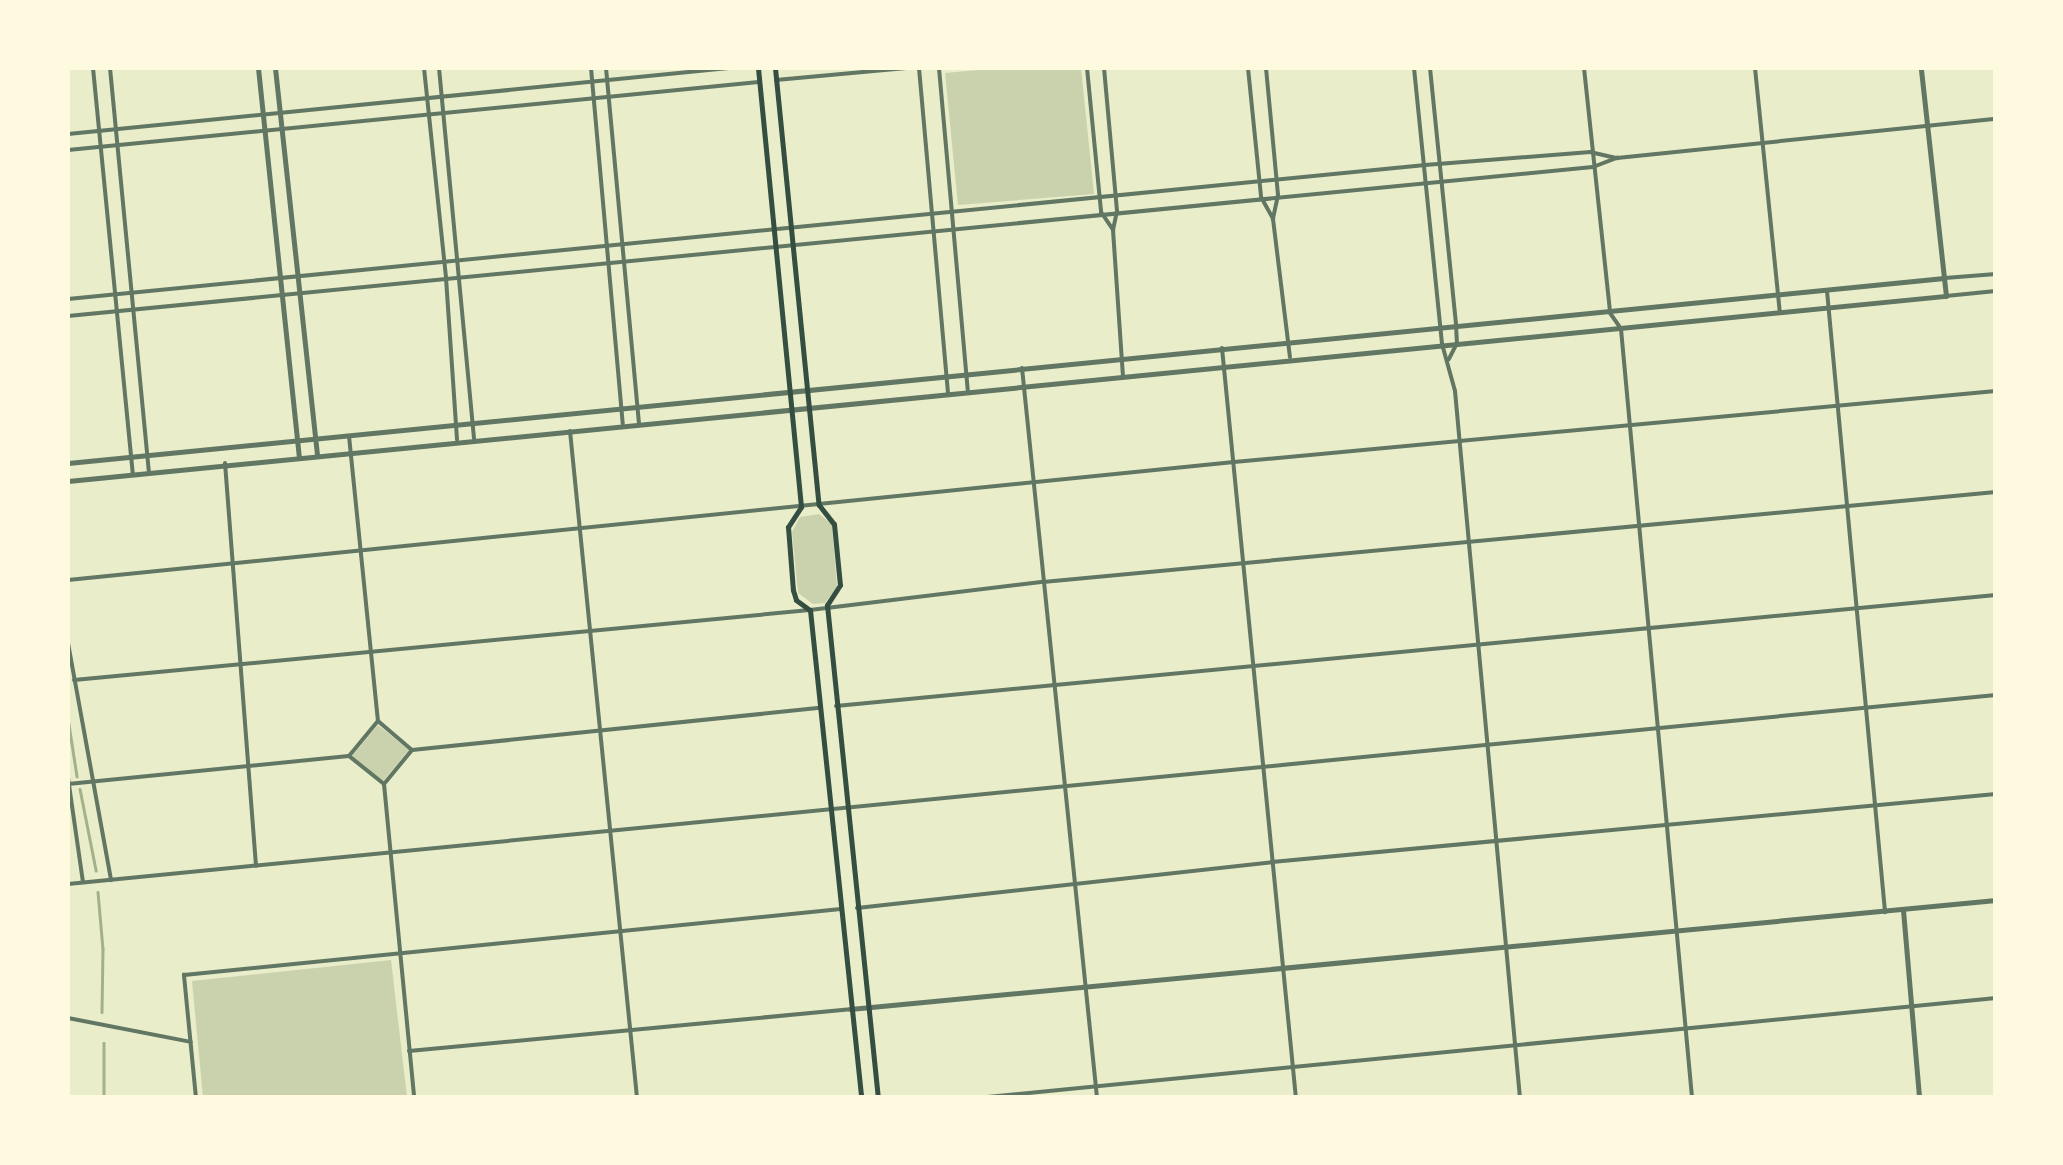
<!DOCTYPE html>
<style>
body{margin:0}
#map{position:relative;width:2063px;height:1165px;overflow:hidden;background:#e9edc9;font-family:Raleway,sans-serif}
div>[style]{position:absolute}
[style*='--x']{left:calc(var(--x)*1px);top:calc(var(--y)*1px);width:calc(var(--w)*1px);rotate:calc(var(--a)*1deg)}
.green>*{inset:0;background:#cad2ad}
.stream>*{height:2.5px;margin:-1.25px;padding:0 1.25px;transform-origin:1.25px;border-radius:1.25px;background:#a3b18a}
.minor>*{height:4px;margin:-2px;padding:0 2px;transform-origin:2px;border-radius:2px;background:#617663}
.tertiary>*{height:5px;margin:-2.5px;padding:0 2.5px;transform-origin:2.5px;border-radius:2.5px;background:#617663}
.secondary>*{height:5px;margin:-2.5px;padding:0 2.5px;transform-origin:2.5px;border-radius:2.5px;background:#344e41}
span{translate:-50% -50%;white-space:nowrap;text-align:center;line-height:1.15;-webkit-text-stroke:9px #fefae0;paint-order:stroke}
.frame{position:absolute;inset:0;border:70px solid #fefae0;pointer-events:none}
</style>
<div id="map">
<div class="green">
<div style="clip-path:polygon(1000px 68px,1081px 68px,1094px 194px,958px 205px,945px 73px)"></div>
<div style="clip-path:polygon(819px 514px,832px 524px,837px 587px,825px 603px,813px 604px,798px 593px,792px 532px,800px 517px)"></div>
<div style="clip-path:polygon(378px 725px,409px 750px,383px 781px,352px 756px)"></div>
<div style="clip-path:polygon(391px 960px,407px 1097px,203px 1097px,192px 981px)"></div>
</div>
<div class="stream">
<div style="--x:68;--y:718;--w:59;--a:81.2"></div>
<div style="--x:80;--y:789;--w:83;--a:78.8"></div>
<div style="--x:98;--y:892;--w:57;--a:85"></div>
<div style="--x:103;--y:949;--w:63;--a:90.9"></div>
<div style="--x:104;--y:1043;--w:55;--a:90"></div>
</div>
<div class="minor">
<div style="--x:93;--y:68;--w:407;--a:84.4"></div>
<div style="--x:110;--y:68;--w:405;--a:84.5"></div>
<div style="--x:424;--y:68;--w:211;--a:84"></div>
<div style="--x:446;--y:278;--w:162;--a:86.1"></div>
<div style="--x:439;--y:68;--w:372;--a:84.6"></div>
<div style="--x:591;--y:68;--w:357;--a:84.9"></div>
<div style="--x:606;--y:68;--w:356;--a:84.7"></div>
<div style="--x:919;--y:68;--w:326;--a:84.9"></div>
<div style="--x:939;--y:68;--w:323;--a:84.9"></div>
<div style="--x:1087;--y:68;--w:145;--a:84.4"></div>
<div style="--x:1101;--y:212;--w:22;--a:56"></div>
<div style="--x:1104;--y:68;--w:144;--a:84.8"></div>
<div style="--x:1117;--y:211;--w:19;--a:102"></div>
<div style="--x:1113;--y:230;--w:145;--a:86.1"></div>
<div style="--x:1248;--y:68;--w:130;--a:84.2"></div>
<div style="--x:1261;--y:197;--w:25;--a:61"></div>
<div style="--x:1266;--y:68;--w:128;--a:84.6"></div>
<div style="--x:1278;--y:195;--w:25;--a:102"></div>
<div style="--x:1273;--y:219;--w:139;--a:83"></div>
<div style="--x:1414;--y:68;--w:277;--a:84.2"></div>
<div style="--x:1442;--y:344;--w:49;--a:74.5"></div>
<div style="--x:1455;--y:391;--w:710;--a:84.75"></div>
<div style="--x:1430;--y:68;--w:258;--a:84.2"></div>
<div style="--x:1456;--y:325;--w:18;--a:87"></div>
<div style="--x:1457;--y:343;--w:18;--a:117"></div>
<div style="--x:1584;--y:68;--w:246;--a:83.9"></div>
<div style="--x:1610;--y:313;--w:19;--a:55"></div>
<div style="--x:1621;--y:329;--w:772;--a:84.72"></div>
<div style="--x:1755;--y:68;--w:246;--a:84.2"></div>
<div style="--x:776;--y:80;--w:131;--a:-5.3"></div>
<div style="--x:68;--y:134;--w:664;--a:-5.7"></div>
<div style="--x:68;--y:150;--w:694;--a:-5.62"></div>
<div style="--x:1945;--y:278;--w:51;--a:-4.5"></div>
<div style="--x:1827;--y:291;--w:624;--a:84.66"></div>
<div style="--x:1946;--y:296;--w:50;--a:-5.7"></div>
<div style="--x:68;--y:299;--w:1364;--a:-5.64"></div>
<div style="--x:1425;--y:165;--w:166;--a:-4.5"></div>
<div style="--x:1590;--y:152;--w:28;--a:13"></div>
<div style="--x:68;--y:316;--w:1532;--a:-5.58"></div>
<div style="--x:1593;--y:167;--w:26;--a:-21"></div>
<div style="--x:1617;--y:158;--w:381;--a:-5.9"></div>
<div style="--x:1222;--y:348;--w:754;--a:84.37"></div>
<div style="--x:1022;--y:368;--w:734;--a:84.13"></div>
<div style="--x:570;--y:431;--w:670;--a:84.26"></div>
<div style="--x:349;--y:436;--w:286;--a:84.2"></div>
<div style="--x:225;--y:463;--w:404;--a:85.6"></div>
<div style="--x:68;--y:580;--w:1172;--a:-5.78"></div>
<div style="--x:1234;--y:462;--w:765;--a:-5.32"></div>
<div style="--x:68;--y:643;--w:241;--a:79.7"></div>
<div style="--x:74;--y:680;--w:739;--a:-5.43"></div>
<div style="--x:810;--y:610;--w:235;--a:-6.9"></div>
<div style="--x:1043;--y:582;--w:957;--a:-5.39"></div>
<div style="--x:836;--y:706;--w:1165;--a:-5.47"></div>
<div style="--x:378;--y:721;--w:45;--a:40.5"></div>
<div style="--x:412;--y:750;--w:44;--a:129.5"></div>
<div style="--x:384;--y:784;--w:45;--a:-141.3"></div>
<div style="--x:349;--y:756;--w:45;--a:-50.4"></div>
<div style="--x:412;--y:750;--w:410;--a:-5.9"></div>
<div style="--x:68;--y:778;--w:105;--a:81.8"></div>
<div style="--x:68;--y:784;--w:282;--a:-5.7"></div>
<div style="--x:384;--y:784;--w:315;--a:84.5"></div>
<div style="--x:68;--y:884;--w:1937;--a:-5.6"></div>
<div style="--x:857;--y:908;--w:418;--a:-6.3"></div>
<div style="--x:1272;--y:862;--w:727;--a:-5.37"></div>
<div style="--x:68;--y:1018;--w:125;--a:11"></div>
<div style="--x:409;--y:1051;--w:443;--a:-5.4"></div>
<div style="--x:196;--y:1098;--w:124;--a:-95.6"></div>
<div style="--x:184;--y:975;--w:660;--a:-5.74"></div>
<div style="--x:977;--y:1098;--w:1024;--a:-5.6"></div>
</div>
<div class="tertiary">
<div style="--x:258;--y:68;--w:390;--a:84"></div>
<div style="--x:275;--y:68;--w:388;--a:83.8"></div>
<div style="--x:68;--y:463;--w:1885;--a:-5.63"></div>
<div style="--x:68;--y:481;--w:1887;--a:-5.63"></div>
<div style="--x:1946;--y:296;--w:229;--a:-96.3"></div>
<div style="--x:1903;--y:910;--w:189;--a:85.1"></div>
<div style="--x:850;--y:1009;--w:1151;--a:-5.43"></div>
</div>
<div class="secondary">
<div style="--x:758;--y:68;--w:441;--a:84.4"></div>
<div style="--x:801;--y:507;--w:24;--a:123"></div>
<div style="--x:788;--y:527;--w:63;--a:85.5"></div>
<div style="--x:793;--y:590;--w:10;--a:73"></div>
<div style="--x:796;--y:600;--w:17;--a:36"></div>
<div style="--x:810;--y:610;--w:491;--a:84"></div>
<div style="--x:775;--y:68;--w:439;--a:84.3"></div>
<div style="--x:819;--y:505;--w:24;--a:52"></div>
<div style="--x:834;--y:524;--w:61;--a:84.4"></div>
<div style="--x:840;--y:585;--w:24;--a:123"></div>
<div style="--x:827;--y:605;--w:496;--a:84.1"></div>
</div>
<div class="frame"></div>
</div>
